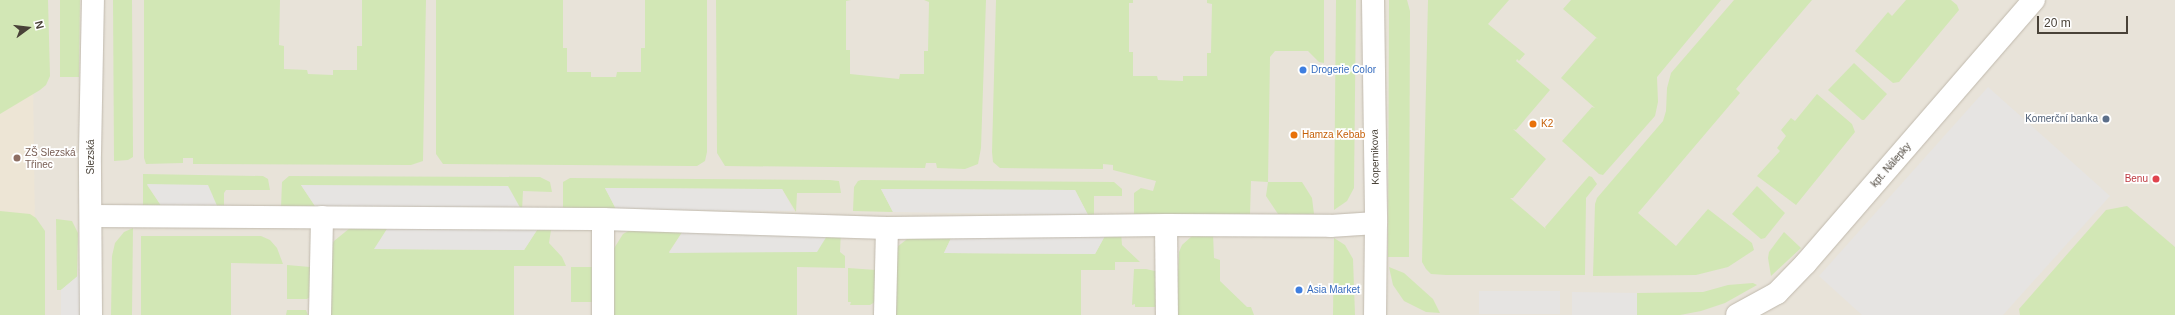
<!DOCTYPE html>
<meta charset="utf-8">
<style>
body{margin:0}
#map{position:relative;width:2175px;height:315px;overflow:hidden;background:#f5f1ea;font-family:Helvetica,sans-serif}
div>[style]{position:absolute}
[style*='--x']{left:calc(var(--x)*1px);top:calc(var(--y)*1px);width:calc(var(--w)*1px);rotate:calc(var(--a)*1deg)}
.residential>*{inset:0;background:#e8e3d9}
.education>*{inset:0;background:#ede5d5}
.green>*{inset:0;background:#d2e7b5}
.parking>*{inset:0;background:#e6e4e2}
.roads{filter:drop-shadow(0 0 1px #c0b9ad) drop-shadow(0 0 1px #c0b9ad)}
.minor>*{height:22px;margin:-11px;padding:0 11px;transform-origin:11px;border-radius:11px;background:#fff}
.dots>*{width:11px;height:11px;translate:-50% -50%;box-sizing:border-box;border:2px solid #fff;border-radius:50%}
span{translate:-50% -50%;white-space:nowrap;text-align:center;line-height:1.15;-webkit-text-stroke:3.5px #fff;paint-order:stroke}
.shop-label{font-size:10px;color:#366cbe}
.left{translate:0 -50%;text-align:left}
.service-label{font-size:10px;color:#4e5e75}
.right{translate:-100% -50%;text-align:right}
.food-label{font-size:10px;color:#c56008}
.education-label{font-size:10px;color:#785e54}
.street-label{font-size:10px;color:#494238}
.health-label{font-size:10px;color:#be3a42}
.north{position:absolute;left:8px;top:8px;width:40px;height:40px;-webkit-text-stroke:3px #fff;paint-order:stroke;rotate:75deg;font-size:11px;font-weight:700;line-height:16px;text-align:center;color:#494238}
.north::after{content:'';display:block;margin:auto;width:14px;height:18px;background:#494238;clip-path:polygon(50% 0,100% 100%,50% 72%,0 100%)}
.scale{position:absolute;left:2037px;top:16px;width:91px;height:18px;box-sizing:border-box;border:2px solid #494238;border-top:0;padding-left:5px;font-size:12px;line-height:14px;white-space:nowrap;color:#494238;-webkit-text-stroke:3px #fff;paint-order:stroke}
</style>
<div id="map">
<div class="residential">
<div style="clip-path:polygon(0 0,2175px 0,2175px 315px,0 315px)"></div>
</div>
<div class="education">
<div style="clip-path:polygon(0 0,32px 0,36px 315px,0 315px)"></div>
</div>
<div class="green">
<div style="clip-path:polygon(0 0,48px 0,50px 76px,46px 85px,40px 90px,0 114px)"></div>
<div style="clip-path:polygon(60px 0,80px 0,79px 77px,60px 77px)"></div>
<div style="clip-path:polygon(113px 0,132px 0,133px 150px,133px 157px,128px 160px,114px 161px)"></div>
<div style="clip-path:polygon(144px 0,280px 0,279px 45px,284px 46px,284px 69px,307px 70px,308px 74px,333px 75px,333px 70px,357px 70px,357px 46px,362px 46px,362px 0,426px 0,423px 161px,411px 165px,193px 164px,193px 158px,183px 158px,183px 163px,146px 164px,144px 158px)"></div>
<div style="clip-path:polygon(436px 0,563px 0,563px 48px,567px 48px,567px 72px,591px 72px,591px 77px,616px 77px,617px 72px,641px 72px,641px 48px,645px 48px,645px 0,707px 0,707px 152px,705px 161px,697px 166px,691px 166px,443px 164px,436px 154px)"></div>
<div style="clip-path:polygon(716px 0,851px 0,846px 1px,846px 50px,850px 50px,850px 74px,899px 79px,900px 74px,924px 74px,924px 51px,928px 51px,929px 2px,924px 0,986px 0,981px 148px,978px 164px,965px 169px,937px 168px,936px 163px,926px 163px,925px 168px,725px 166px,717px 153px)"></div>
<div style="clip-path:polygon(996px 0,1133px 0,1133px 3px,1129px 3px,1129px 52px,1133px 52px,1133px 76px,1157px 76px,1158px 80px,1183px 81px,1183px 76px,1207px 76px,1207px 53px,1211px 53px,1212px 4px,1207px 3px,1207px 0,1324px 0,1324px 63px,1319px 62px,1308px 51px,1275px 51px,1270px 57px,1268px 182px,1302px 182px,1312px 198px,1314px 214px,1278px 214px,1266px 196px,1268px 182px,1251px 181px,1250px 214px,1134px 214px,1134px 193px,1141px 188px,1153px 191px,1156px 181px,1113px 170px,1113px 165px,1103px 164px,1103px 169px,1000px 168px,993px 162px,992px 152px)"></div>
<div style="clip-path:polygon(1336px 0,1356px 0,1354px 188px,1347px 201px,1334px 210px)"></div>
<div style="clip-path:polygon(1389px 0,1407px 0,1410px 11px,1409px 257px,1388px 257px)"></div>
<div style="clip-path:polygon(1428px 0,1509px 0,1488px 24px,1525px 54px,1519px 61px,1517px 59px,1516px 61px,1550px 90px,1516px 130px,1513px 129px,1546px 159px,1513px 198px,1510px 198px,1546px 229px,1545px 227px,1589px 176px,1592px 177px,1597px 184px,1586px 198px,1585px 275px,1446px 275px,1431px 274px,1426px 269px,1422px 262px)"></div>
<div style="clip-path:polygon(1571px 0,1721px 0,1657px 77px,1658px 102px,1655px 116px,1603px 175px,1599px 174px,1562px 141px,1592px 107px,1595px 108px,1561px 78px,1596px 38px,1598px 39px,1563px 9px)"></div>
<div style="clip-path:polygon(1734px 0,1812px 0,1736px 89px,1740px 93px,1638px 213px,1676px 246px,1708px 209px,1752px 243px,1754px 250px,1728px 267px,1696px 275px,1593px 276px,1595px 204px,1597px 198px,1663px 121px,1666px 111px,1667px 88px,1671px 73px)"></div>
<div style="clip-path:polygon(1906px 0,1951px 0,1957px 5px,1959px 10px,1899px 82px,1893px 83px,1855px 51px,1888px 12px,1892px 16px)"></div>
<div style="clip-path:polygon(1854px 63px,1887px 94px,1864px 120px,1862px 120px,1828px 90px)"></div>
<div style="clip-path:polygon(1817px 94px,1852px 124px,1855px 132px,1796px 205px,1757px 176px,1780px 151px,1777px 148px,1786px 136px,1781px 130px,1791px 118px,1795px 121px)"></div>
<div style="clip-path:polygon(143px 174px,263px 176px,268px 179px,270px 190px,226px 190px,224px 193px,224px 208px,147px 185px,162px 207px,143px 207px)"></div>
<div style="clip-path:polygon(289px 176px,540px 177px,550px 182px,552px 192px,523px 191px,522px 211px,301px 185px,317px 209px,281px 208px,282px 182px)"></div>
<div style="clip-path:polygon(570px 178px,830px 180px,839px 181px,841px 193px,797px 193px,796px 212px,782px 189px,605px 188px,616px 209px,563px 209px,563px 182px)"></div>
<div style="clip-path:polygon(861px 180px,1114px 182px,1122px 189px,1122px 196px,1094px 196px,1094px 215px,1088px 215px,1075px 190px,881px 189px,893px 212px,853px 211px,854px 187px,858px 181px)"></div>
<div style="clip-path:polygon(1757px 186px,1785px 213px,1765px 238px,1761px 239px,1732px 214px)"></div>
<div style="clip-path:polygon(2127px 206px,2175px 247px,2175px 315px,2020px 315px,2019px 309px,2106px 210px)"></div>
<div style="clip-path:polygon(0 211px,30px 214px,36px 218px,45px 231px,45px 315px,0 315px)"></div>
<div style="clip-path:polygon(56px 219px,72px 221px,78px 233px,77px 277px,61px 290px,57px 290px)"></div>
<div style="clip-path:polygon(133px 228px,132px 315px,111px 315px,112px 256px,115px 243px,124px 232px)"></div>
<div style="clip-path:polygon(350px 228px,387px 229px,375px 249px,524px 250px,537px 230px,551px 230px,549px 243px,562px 257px,566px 266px,514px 266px,514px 315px,326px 315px,330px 249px,334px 241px)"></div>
<div style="clip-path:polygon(632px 229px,683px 231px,669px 252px,841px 230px,840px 252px,845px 256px,845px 268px,797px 267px,797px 315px,611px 315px,613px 250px,623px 234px)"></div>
<div style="clip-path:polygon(954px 232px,944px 253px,1095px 254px,1107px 232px,1121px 233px,1122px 245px,1140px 262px,1115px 262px,1115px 270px,1081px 270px,1081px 315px,893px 315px,897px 247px,911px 236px)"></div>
<div style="clip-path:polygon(1784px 232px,1801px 248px,1771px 276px,1768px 258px,1769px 252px)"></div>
<div style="clip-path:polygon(1213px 233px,1214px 258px,1220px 260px,1220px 281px,1247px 307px,1251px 307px,1254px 315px,1176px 315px,1179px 252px,1182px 245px,1192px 236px)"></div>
<div style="clip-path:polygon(141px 236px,261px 236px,270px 240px,277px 248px,283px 264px,231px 263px,231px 315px,141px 315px)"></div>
<div style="clip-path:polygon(1334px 238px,1345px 245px,1353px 259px,1355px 315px,1333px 315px)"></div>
<div style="clip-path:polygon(287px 265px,310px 267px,310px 297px,307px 299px,287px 299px)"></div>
<div style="clip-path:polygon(571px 267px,594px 267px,594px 302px,571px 302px)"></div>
<div style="clip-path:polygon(1389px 267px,1404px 273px,1433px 299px,1440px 313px,1426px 312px,1404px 301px,1393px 285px)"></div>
<div style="clip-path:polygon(848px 268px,876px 270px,875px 302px,870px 305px,850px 305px,851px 302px,848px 302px)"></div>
<div style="clip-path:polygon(1134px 269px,1146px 269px,1159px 272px,1159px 303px,1155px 307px,1135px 307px,1135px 304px,1132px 305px)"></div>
<div style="clip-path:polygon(1753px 283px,1757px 285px,1725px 303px,1701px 311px,1680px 315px,1637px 315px,1637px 293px,1703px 292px,1728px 285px)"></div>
<div style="clip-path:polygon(287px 310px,306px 310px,308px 315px,286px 315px)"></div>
</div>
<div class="parking">
<div style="clip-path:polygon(1988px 87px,2110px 196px,2003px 315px,1862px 315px,1819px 276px)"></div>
<div style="clip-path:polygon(147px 184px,208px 185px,218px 208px,162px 207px)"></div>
<div style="clip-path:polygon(301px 185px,508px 186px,522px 211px,317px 209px)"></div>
<div style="clip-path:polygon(605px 188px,782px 189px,794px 211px,616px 209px)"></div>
<div style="clip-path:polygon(881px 189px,1075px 190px,1088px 215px,893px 212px)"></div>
<div style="clip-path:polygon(387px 229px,537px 230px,524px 250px,374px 249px)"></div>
<div style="clip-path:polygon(683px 231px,830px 231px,817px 252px,669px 253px)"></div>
<div style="clip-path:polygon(954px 232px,1107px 232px,1095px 254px,944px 253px)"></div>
<div style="clip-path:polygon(80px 274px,80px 315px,61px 315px,61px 290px)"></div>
<div style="clip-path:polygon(1479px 291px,1560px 291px,1560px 314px,1479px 314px)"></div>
<div style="clip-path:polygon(1572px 292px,1637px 293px,1637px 315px,1572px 315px)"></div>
</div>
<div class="roads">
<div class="minor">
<div style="--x:1373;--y:0;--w:223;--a:89.2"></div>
<div style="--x:1376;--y:223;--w:92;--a:90.6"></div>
<div style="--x:91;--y:216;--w:512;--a:0.34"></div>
<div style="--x:603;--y:219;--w:284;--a:1.8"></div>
<div style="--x:887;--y:228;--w:279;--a:-0.6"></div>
<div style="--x:1166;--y:225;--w:164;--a:0.3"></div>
<div style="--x:1330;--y:226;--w:46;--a:-3.7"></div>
<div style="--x:1166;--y:225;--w:90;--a:89.4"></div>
<div style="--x:91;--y:315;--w:162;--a:-90.4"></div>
<div style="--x:90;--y:153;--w:153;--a:-88.9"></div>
<div style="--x:320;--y:315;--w:98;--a:-88.8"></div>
<div style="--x:603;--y:315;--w:96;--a:-90"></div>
<div style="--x:885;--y:315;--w:87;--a:-88.7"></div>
<div style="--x:1737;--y:315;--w:46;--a:-28.8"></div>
<div style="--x:1777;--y:293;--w:42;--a:-46"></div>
<div style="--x:1806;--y:263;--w:348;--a:-49.1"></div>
</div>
</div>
<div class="dots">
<div style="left:1303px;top:70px;background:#3f7fe0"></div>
<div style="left:2106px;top:119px;background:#5c6f8a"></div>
<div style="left:1533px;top:124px;background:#e8710a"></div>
<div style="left:1294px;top:135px;background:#e8710a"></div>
<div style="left:17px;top:158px;background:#8d6e63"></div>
<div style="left:2156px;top:179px;background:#e0444e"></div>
<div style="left:1299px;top:290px;background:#3f7fe0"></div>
</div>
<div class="shop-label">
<span class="left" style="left:1311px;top:70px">Drogerie Color</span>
<span class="left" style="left:1307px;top:290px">Asia Market</span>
</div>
<div class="service-label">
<span class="right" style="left:2098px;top:119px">Komerční banka</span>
</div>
<div class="food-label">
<span class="left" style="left:1541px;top:124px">K2</span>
<span class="left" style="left:1302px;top:135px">Hamza Kebab</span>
</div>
<div class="education-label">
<span class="left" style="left:25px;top:158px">ZŠ Slezská<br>Třinec</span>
</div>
<div class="street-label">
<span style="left:91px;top:157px;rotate:-90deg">Slezská</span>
<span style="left:1375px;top:157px;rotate:-91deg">Kopernikova</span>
<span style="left:1891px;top:165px;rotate:-49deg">kpt. Nálepky</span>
</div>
<div class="health-label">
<span class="right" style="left:2148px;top:179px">Benu</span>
</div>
<div class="north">N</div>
<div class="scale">20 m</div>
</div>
